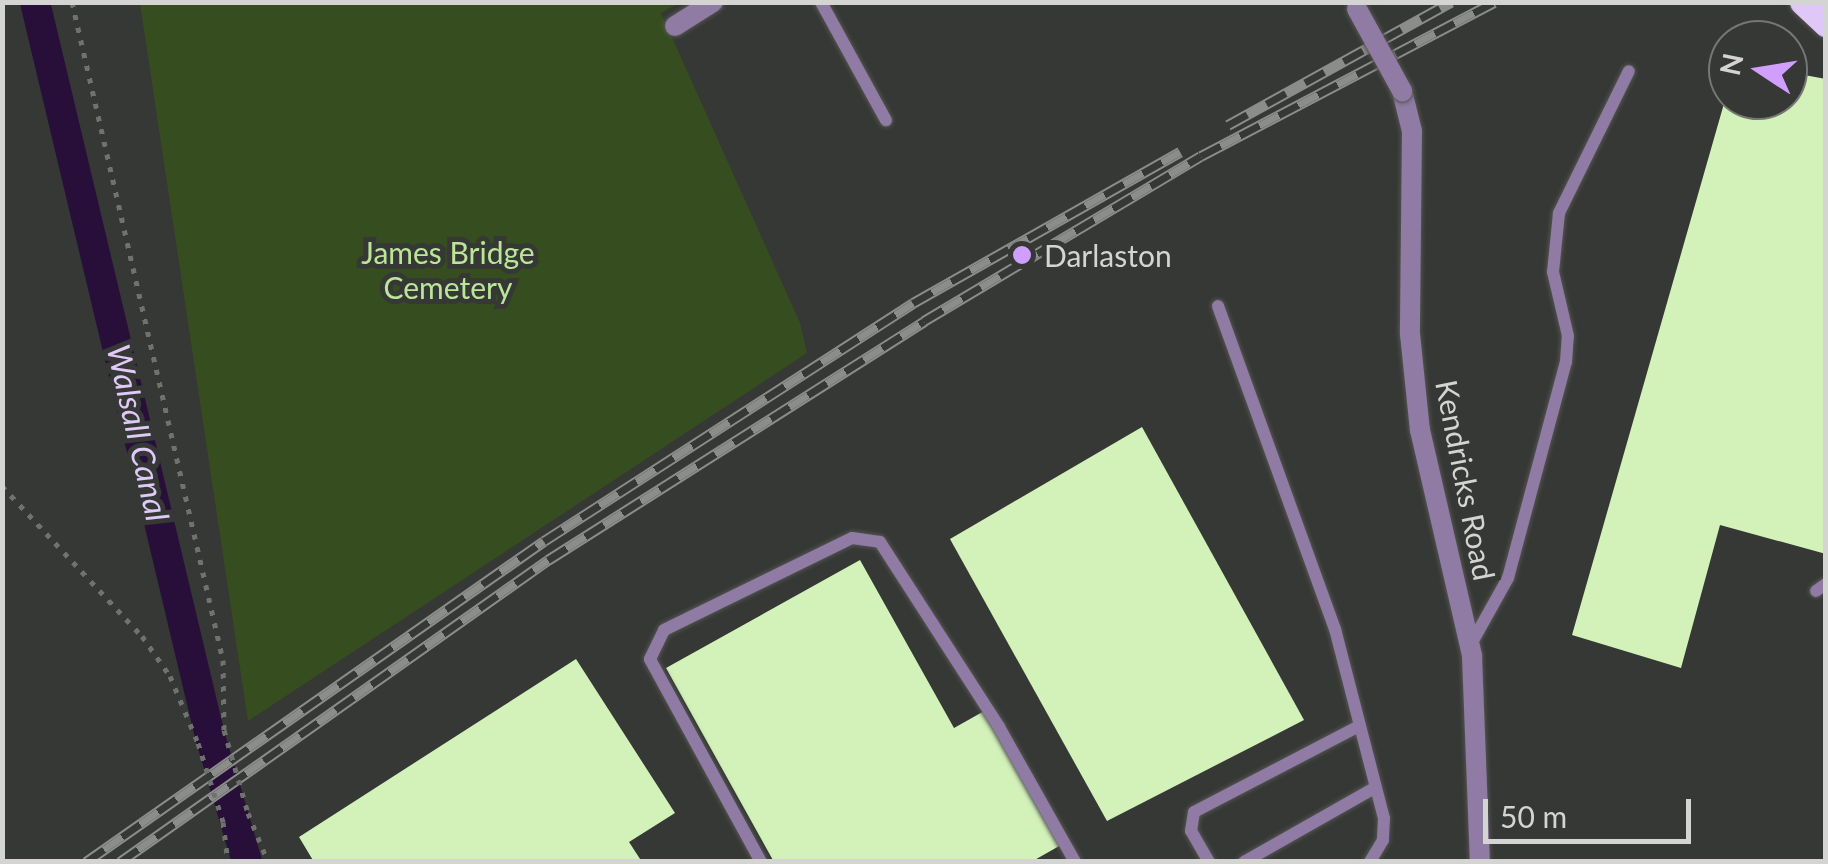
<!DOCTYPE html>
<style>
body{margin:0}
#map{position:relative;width:1828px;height:864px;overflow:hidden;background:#363835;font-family:Lato,sans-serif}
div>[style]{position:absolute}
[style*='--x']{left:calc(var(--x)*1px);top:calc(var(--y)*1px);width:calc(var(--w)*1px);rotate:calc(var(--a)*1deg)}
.green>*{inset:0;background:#364e1f}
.canal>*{height:30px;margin:-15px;padding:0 15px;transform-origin:15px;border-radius:15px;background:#270f3a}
.building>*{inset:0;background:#d3f2ba}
.path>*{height:5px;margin-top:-2.5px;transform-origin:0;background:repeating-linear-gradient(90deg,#70726f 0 5px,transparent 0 13px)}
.roads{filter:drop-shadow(0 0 2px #525451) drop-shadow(0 0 2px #525451)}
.service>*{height:12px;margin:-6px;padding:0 6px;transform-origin:6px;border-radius:6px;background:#8f7ba3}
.minor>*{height:20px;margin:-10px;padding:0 10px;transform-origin:10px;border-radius:10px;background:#8f7ba3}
.primary>*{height:25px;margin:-12.5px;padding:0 12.5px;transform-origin:12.5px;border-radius:12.5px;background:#dfc7f8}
.rail>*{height:11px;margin-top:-5.5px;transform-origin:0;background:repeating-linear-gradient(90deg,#363835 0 22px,#8b8d8a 0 44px);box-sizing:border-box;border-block:2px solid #8b8d8a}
.path-bridge>*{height:5px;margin-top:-2.5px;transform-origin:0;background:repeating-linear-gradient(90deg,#70726f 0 5px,transparent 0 13px)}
.bridges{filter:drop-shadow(0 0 2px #525451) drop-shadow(0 0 2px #525451)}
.minor-bridge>*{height:20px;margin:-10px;padding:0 10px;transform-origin:10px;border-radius:10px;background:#8f7ba3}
.dots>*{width:28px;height:28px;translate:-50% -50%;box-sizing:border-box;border:5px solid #363835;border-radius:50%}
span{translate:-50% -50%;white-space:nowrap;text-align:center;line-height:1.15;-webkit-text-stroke:10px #363835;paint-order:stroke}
.park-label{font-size:30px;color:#bbe598}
.poi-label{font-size:30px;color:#d4d5d3}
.left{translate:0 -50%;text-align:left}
.street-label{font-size:30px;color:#d4d5d3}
.water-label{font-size:32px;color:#e0caf7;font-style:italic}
.frame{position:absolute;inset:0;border:5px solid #d4d5d3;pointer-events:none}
.north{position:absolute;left:1708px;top:20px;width:100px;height:100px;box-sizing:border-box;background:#363835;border:2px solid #757774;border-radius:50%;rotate:282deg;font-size:28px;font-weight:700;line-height:40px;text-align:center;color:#d4d5d3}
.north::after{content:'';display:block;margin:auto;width:35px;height:45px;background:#cf9eff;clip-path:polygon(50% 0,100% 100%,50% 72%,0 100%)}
.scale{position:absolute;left:1483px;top:799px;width:208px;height:45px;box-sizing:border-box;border:5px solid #d4d5d3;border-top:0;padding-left:12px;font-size:30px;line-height:35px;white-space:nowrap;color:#d4d5d3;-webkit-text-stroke:8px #363835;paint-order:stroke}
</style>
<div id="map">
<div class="green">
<div style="clip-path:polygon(140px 3px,679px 3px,661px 13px,800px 323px,807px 353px,248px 721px)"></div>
</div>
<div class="canal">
<div style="--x:35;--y:2;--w:755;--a:76.59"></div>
<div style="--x:210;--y:736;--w:131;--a:73.6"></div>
</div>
<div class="building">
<div style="clip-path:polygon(1788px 72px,1826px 79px,1826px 554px,1720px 525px,1681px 668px,1572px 635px,1725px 100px,1788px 100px)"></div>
<div style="clip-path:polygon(1142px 427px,1304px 720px,1107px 821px,950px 539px)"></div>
<div style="clip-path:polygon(860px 560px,954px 728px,986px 710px,1061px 845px,1031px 862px,774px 862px,666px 668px)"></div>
<div style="clip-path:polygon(576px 659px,675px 813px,629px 842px,642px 862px,314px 862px,299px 837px)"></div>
</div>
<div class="path">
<div style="--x:72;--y:2;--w:675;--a:77.08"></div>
<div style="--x:223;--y:660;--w:70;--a:89.2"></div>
<div style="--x:2;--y:486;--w:205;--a:47"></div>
<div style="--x:142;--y:636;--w:49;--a:55"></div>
<div style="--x:170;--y:676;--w:73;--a:67.3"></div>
<div style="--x:248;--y:813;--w:53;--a:67.8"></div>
<div style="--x:223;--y:822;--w:40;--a:82.9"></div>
</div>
<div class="roads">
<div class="service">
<div style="--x:821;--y:2;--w:135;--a:61.2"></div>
<div style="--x:1218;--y:306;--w:344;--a:70.1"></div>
<div style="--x:1335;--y:629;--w:195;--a:75.5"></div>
<div style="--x:1384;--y:818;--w:22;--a:93"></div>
<div style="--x:1383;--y:840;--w:26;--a:121"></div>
<div style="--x:1816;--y:591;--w:12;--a:-35"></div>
<div style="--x:1470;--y:646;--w:78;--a:-60.8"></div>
<div style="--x:1508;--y:578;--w:224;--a:-75"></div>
<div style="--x:1566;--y:362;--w:26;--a:-86"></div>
<div style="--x:1568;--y:336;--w:66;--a:-103.2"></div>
<div style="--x:1553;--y:272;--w:59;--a:-84.2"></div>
<div style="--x:1559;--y:213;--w:158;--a:-63.8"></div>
<div style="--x:761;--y:862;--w:231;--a:-118.7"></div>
<div style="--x:650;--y:659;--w:32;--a:-64"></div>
<div style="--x:664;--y:630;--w:209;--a:-26.1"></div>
<div style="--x:852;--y:538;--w:28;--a:8"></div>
<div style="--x:880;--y:542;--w:220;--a:57.2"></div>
<div style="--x:999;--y:727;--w:155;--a:60.6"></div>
<div style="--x:1209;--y:862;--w:36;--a:-120"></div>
<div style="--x:1191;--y:831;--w:19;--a:-81"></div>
<div style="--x:1194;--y:812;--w:184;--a:-27.5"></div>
<div style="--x:1244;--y:862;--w:150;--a:-29.6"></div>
</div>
<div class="minor">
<div style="--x:675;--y:26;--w:45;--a:-32.3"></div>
<div style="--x:1402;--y:91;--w:41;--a:76"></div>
<div style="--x:1412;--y:131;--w:203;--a:90.6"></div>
<div style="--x:1410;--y:334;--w:97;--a:84.1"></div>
<div style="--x:1420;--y:430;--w:232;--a:77"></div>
<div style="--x:1472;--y:656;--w:206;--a:87.8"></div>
</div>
<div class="primary">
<div style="--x:1802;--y:2;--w:33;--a:43"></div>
</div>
</div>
<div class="rail">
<div style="--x:1228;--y:125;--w:255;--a:-28.9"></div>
<div style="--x:86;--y:862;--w:559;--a:-35.03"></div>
<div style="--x:544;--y:541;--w:439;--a:-32.8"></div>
<div style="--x:913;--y:303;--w:307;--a:-29.5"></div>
<div style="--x:120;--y:862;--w:524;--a:-35.21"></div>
<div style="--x:548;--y:560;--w:446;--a:-32.4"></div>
<div style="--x:924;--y:321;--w:322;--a:-30.8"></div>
<div style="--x:1201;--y:156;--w:331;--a:-27.7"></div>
</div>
<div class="path-bridge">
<div style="--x:224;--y:730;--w:86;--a:73.9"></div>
<div style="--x:198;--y:743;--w:83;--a:72.4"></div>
</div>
<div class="bridges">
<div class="minor-bridge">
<div style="--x:1357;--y:9;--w:94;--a:61.2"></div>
</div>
</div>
<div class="dots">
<div style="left:1022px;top:255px;background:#cf9eff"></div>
</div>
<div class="park-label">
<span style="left:448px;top:269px">James Bridge<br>Cemetery</span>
</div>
<div class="poi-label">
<span class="left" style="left:1044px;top:255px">Darlaston</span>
</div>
<div class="street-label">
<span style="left:1466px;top:480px;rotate:79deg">Kendricks Road</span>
</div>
<div class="water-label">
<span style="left:138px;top:433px;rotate:77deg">Walsall Canal</span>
</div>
<div class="frame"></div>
<div class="north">N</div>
<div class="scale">50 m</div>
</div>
